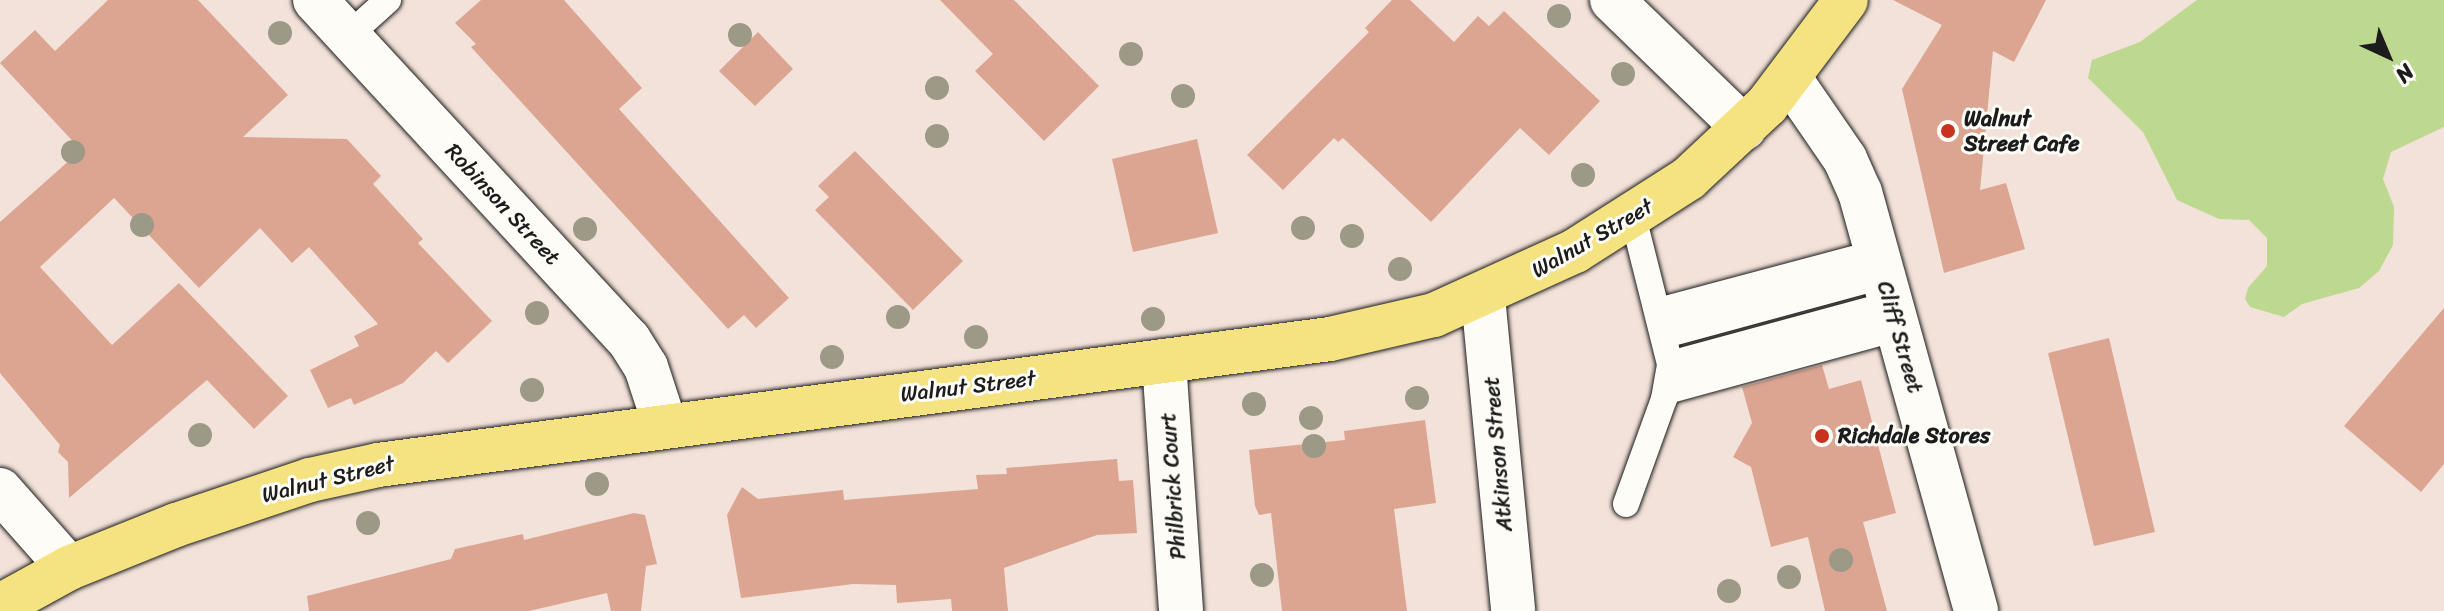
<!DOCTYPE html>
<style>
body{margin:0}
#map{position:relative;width:2444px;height:611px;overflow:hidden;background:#f3e2d9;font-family:Sriracha,sans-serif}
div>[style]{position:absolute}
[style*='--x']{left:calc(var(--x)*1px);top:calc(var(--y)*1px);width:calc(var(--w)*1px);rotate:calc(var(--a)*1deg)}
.green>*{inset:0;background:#bdd88f}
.building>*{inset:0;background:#dba592}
.roads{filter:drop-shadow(0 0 2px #1c1c1c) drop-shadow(0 0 2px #1c1c1c)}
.service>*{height:26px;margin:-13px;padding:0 13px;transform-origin:13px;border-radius:13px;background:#fdfcf7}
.minor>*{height:44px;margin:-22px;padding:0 22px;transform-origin:22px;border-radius:22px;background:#fdfcf7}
.primary>*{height:44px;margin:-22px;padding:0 22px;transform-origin:22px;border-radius:22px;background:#f5e382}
.trees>*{width:24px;height:24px;margin:-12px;border-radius:50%;background:#9c9987}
.dots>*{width:22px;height:22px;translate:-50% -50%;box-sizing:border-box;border:4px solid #fdfcf7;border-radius:50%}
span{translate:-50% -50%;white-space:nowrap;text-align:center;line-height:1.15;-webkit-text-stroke:6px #fdfcf7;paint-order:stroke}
.poi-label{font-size:22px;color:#1c1c1c;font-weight:700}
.left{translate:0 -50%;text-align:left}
.street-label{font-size:22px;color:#1c1c1c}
.north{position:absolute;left:2348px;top:16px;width:80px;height:80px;-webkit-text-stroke:6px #fdfcf7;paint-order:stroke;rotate:136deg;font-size:22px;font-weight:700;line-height:32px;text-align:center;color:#1c1c1c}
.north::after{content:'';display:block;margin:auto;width:28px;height:36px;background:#1c1c1c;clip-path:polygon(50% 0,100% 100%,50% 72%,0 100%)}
</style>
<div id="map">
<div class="green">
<div style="clip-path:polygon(2197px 0,2444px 0,2444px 127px,2391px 152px,2383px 179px,2394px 207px,2393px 245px,2379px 271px,2359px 288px,2302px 304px,2284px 317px,2250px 307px,2245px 299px,2248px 288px,2267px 266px,2267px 238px,2249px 220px,2219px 219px,2177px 200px,2143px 132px,2088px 78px,2092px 60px,2140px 42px)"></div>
</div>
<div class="building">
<div style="clip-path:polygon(108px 0,198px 0,288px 95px,243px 137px,347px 139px,381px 176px,373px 184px,423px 239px,418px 243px,492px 321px,448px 363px,436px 351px,403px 383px,354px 405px,351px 398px,328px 408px,310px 370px,359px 346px,354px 336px,378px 324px,309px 247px,292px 263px,260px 228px,199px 288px,114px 198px,40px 267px,112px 345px,179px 283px,288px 396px,254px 429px,207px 380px,69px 498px,68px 462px,58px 452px,60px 445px,0 373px,0 222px,81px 150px,0 63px,35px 30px,55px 51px)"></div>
<div style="clip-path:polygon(481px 0,564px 0,642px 88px,619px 109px,789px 298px,756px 328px,744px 315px,728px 329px,471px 47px,476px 44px,455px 23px)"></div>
<div style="clip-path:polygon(940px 0,1014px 0,1099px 86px,1044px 141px,975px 71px,993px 54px)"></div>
<div style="clip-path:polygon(1392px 0,1410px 0,1454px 42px,1478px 16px,1489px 26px,1504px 11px,1600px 101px,1549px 155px,1520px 128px,1431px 222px,1343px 138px,1338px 142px,1334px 138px,1283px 190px,1247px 155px,1369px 32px,1365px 28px)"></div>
<div style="clip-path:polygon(1893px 0,2046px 0,2014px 62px,1993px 51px,1980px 190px,2006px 183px,2025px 249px,1944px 273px,1902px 89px,1942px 25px)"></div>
<div style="clip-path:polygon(758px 32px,793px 69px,755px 106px,719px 71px)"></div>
<div style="clip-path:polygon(1197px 139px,1218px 233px,1133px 252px,1112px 159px)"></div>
<div style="clip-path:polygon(855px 151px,963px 261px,913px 310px,815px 210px,829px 197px,818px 186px)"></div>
<div style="clip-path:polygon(2444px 308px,2444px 464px,2421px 492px,2344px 426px)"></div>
<div style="clip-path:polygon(2109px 338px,2155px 532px,2094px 546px,2048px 353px)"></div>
<div style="clip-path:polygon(1822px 365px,1829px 389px,1861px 380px,1896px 513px,1863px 522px,1887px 611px,1825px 611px,1808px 537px,1771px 547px,1751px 467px,1733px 457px,1752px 423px,1742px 387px)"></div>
<div style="clip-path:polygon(1425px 420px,1436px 503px,1394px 509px,1407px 611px,1282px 611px,1271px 513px,1259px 515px,1255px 506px,1249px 450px,1345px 440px,1344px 431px)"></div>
<div style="clip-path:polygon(1117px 459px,1119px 481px,1133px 480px,1137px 533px,1097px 535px,1004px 568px,1008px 611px,952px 611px,951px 599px,897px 603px,896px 585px,853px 584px,741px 598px,727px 515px,742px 487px,758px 499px,843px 490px,844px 500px,978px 489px,976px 475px,1007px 474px,1006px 468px)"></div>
<div style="clip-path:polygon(634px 513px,645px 515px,657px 564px,646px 566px,641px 611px,611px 611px,607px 593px,529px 611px,309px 611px,307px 596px,451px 559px,455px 549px,523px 534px,524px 540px)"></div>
</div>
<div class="roads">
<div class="service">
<div style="--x:348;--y:36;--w:54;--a:-42"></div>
<div style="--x:1658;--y:311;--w:226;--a:-14.9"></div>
<div style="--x:1665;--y:335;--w:225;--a:-15.2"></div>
<div style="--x:1670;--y:364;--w:229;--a:-15.2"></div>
<div style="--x:1667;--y:391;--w:238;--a:-15.3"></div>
<div style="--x:1626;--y:504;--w:112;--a:-70.1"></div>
<div style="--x:1664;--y:399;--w:36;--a:-80"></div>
<div style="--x:1670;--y:364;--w:152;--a:-104.1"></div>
</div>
<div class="minor">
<div style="--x:315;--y:0;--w:463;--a:47.3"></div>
<div style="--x:629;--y:340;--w:32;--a:58"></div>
<div style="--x:646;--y:367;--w:61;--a:71.9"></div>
<div style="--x:1612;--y:0;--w:184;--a:44.1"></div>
<div style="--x:1790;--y:79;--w:97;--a:55.5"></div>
<div style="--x:1845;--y:159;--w:36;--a:66"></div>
<div style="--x:1860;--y:192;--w:435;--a:74.5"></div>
<div style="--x:1483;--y:297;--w:315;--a:84.5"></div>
<div style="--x:1164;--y:361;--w:251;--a:86.1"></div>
<div style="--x:0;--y:490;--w:104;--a:48.5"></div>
</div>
<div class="primary">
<div style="--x:0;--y:606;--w:79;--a:-28.8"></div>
<div style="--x:69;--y:568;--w:115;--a:-21.9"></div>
<div style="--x:176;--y:525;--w:141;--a:-18.6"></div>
<div style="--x:310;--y:480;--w:70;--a:-12.4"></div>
<div style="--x:378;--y:465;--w:960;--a:-7.54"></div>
<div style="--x:1330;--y:339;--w:107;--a:-13"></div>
<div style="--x:1434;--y:315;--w:155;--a:-24.4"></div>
<div style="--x:1575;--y:251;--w:135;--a:-32.6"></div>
<div style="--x:1689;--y:178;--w:107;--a:-43.1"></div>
<div style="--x:1767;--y:105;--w:131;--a:-53"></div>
</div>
</div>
<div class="trees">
<div style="left:1559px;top:16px"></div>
<div style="left:280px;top:33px"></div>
<div style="left:740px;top:35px"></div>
<div style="left:1131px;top:54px"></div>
<div style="left:1623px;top:74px"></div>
<div style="left:937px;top:88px"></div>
<div style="left:1183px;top:96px"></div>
<div style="left:937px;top:136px"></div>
<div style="left:73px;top:152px"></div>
<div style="left:1583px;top:175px"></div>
<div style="left:142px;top:225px"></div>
<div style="left:1303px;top:228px"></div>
<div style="left:585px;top:229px"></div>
<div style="left:1352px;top:236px"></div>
<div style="left:1400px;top:269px"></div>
<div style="left:537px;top:313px"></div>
<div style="left:898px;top:317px"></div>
<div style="left:1153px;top:319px"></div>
<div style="left:976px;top:337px"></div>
<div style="left:832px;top:357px"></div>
<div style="left:532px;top:390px"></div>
<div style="left:1417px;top:398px"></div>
<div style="left:1254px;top:404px"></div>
<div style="left:1311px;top:418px"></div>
<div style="left:200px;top:435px"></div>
<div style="left:1314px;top:446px"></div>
<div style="left:597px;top:484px"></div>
<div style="left:368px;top:523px"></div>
<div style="left:1841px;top:560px"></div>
<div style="left:1262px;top:575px"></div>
<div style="left:1789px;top:577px"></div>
<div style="left:1729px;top:591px"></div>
</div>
<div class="dots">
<div style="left:1948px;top:131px;background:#c8321e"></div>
<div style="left:1822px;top:436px;background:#c8321e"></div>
</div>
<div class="poi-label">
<span class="left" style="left:1964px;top:131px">Walnut<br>Street Cafe</span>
<span class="left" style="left:1838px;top:436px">Richdale Stores</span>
</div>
<div class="street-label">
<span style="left:503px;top:204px;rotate:47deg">Robinson Street</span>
<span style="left:1592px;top:238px;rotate:-30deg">Walnut Street</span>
<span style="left:1900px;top:337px;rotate:74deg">Cliff Street</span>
<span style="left:968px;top:386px;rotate:-7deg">Walnut Street</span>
<span style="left:1498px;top:454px;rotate:-95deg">Atkinson Street</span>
<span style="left:328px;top:479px;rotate:-14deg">Walnut Street</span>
<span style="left:1173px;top:486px;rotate:-94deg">Philbrick Court</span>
</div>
<div class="north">N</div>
</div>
